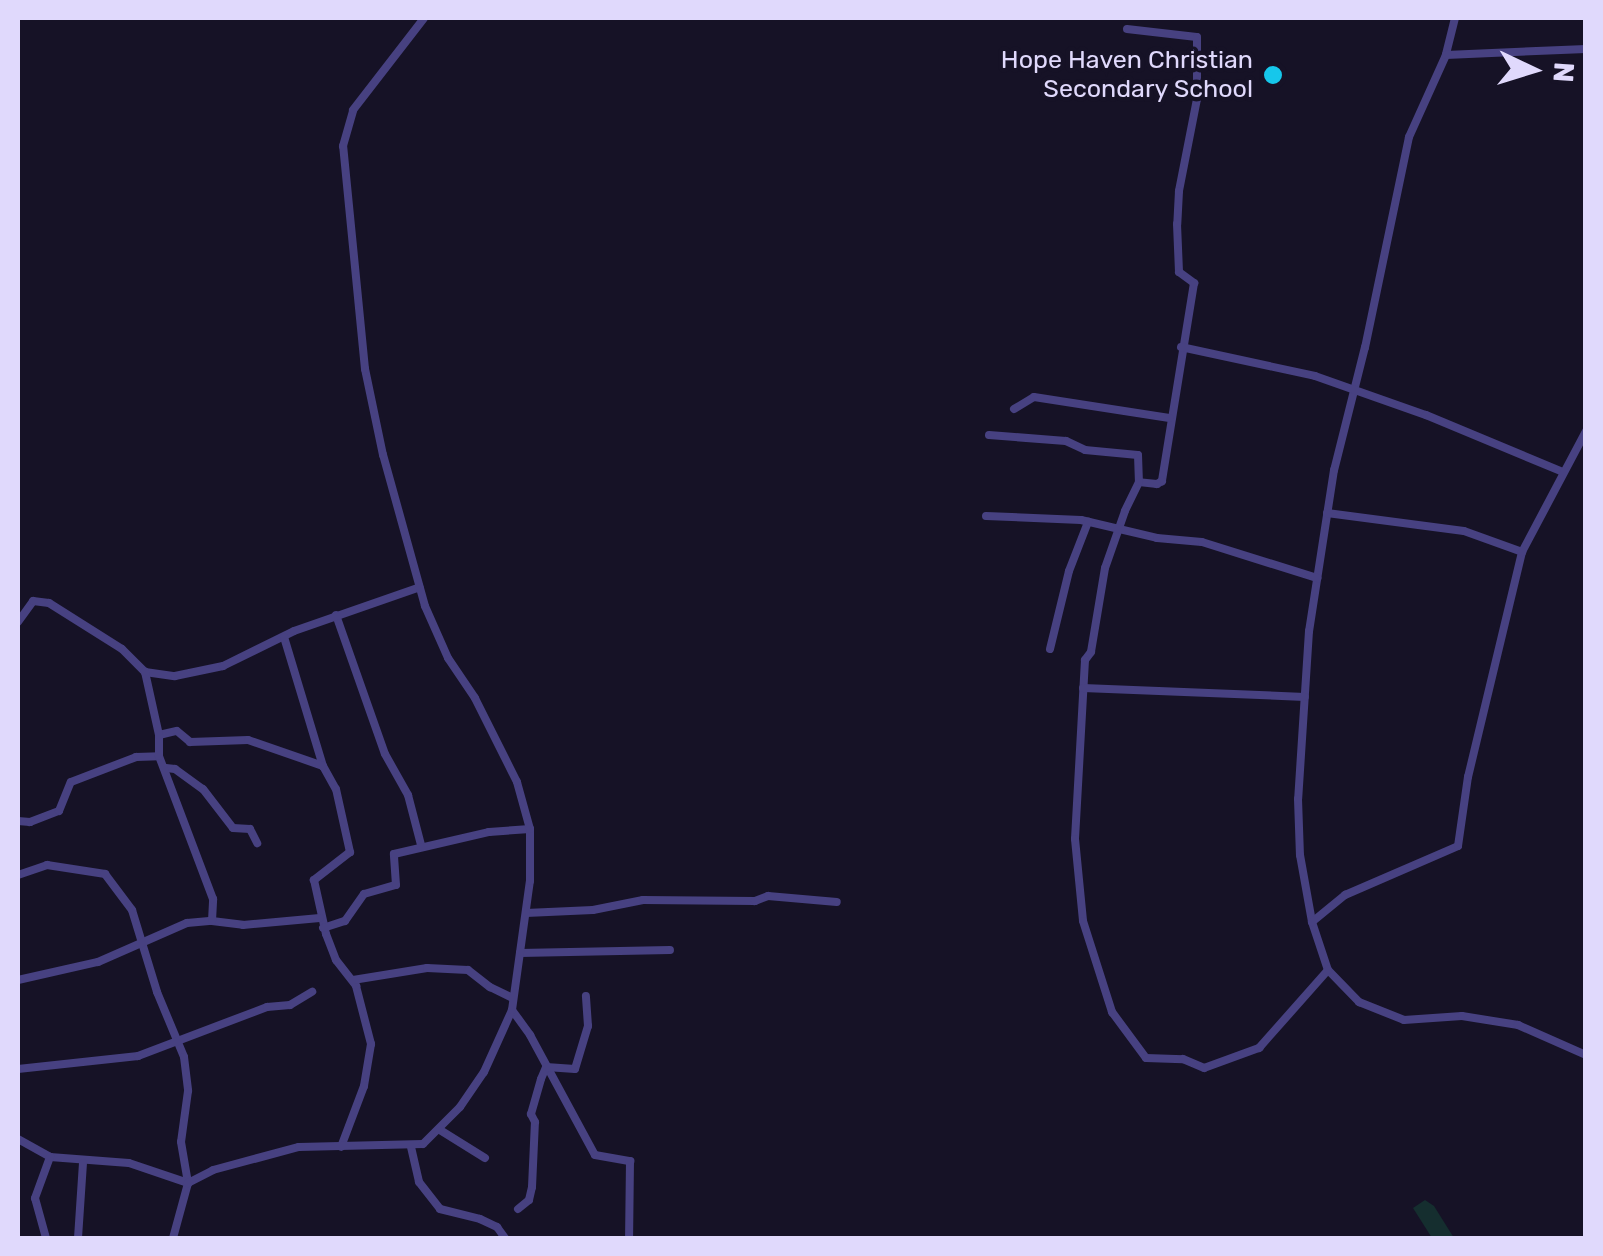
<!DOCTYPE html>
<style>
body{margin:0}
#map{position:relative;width:1603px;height:1256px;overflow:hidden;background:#161226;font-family:Rubik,sans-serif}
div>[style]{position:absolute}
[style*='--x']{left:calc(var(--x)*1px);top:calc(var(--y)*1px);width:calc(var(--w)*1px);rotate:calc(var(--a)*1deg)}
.green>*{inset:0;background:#152e2f}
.minor>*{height:8px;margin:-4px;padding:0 4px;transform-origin:4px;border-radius:4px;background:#474181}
.dots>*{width:28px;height:28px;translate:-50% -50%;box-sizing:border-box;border:5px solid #161226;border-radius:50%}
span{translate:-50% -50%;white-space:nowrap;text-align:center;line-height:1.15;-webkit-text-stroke:9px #161226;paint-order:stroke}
.poi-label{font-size:25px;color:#e0d9fc}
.right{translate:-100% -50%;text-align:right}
.frame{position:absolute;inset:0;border:20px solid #e0d9fc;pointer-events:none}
.north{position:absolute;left:1483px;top:20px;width:100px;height:100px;-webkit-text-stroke:8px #161226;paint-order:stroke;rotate:94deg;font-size:28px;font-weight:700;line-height:40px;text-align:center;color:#e0d9fc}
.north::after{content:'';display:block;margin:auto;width:35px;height:45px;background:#e0d9fc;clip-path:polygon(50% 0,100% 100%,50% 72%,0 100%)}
</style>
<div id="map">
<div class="green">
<div style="clip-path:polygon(1425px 1200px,1434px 1206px,1454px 1238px,1432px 1238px,1413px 1208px)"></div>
</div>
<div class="minor">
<div style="--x:1455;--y:18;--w:38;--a:104"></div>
<div style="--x:1446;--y:55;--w:90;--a:114.3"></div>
<div style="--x:1409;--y:137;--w:215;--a:101.8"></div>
<div style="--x:1365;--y:347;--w:127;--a:104.1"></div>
<div style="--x:1334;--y:470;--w:163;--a:98.8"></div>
<div style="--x:1309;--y:631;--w:168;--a:93.7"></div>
<div style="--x:1298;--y:799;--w:56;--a:88"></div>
<div style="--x:1300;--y:855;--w:68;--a:79.8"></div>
<div style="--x:1312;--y:922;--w:51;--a:71.6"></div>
<div style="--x:1328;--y:970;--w:45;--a:45.9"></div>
<div style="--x:1359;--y:1002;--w:48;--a:21.8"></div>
<div style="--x:1404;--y:1020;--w:58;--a:-3.9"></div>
<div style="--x:1462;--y:1016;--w:57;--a:9.1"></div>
<div style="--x:1518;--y:1025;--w:74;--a:23.8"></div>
<div style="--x:1127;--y:29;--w:70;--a:6.5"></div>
<div style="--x:1197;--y:37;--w:62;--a:90"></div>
<div style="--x:1197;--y:99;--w:94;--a:101.1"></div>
<div style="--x:1179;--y:191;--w:33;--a:93"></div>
<div style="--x:1177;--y:224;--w:48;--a:87.6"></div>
<div style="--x:1179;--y:272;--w:19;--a:36"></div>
<div style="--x:1194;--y:283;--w:201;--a:99.2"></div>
<div style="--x:1162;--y:481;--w:6;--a:149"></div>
<div style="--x:1157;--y:484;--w:18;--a:-174"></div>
<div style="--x:1139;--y:482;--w:32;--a:116"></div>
<div style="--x:1125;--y:511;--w:60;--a:109.3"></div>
<div style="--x:1105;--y:568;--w:85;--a:99.5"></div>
<div style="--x:1091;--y:652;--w:10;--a:127"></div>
<div style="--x:1085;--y:660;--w:179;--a:93.2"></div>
<div style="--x:1075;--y:839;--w:82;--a:84.4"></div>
<div style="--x:1083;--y:921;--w:96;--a:72.3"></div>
<div style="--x:1112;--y:1012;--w:57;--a:53.5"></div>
<div style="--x:1146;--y:1058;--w:37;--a:2"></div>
<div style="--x:1183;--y:1059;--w:23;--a:23"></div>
<div style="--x:1204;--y:1068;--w:59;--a:-20"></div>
<div style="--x:1259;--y:1048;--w:104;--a:-48.5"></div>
<div style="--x:1446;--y:55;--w:140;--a:-2.5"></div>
<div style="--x:1181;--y:347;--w:137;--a:12.2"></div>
<div style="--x:1315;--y:376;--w:118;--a:19.4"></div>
<div style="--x:1426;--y:415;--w:148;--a:22.6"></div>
<div style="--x:1014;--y:409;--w:23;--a:-31"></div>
<div style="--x:1034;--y:397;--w:137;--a:8.8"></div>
<div style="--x:989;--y:435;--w:77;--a:4.5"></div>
<div style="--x:1066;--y:441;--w:21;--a:25"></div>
<div style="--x:1085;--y:450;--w:53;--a:5.4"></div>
<div style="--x:1138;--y:455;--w:27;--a:88"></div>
<div style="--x:1327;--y:513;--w:138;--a:7.5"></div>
<div style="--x:1464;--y:531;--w:62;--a:19.9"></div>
<div style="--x:986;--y:516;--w:95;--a:2.4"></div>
<div style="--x:1081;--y:520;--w:78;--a:13.3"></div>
<div style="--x:1157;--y:538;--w:45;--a:5.1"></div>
<div style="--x:1202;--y:542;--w:121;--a:17.4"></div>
<div style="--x:336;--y:615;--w:147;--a:70.6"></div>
<div style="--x:385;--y:754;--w:47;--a:60.7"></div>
<div style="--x:408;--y:795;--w:52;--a:75.4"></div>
<div style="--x:18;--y:622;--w:26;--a:-54"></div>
<div style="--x:33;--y:601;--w:16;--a:7"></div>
<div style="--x:49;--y:603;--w:86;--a:32.2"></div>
<div style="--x:122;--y:649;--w:33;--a:45"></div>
<div style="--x:145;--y:672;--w:30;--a:8"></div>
<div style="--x:175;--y:676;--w:49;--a:-11.8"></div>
<div style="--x:223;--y:666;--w:79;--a:-26.2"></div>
<div style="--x:294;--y:631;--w:133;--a:-19.2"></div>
<div style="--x:284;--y:637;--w:135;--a:73.2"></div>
<div style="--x:323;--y:766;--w:26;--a:61"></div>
<div style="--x:336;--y:789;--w:65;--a:77.5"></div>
<div style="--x:350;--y:852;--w:46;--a:142.1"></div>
<div style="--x:314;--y:880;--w:55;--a:77.5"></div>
<div style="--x:326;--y:934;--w:28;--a:69"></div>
<div style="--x:336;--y:960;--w:33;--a:52"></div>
<div style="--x:356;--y:986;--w:60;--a:75.5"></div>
<div style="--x:371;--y:1044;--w:43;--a:99.5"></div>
<div style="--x:364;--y:1086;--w:65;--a:110.7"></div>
<div style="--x:1050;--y:649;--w:80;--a:-76.3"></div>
<div style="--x:1069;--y:571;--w:53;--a:-68.8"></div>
<div style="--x:1083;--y:688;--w:222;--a:2.3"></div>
<div style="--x:159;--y:735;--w:18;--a:-13"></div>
<div style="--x:177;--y:731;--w:17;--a:40"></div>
<div style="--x:190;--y:742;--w:58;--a:-2"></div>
<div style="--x:248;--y:740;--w:79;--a:19.1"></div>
<div style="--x:166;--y:768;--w:9;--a:6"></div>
<div style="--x:175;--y:769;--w:34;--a:36"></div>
<div style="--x:203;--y:789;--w:49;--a:52.4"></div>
<div style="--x:233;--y:828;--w:17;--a:3"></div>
<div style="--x:250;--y:829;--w:16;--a:63"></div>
<div style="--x:18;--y:821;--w:12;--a:5"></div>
<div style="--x:30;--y:822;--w:31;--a:-21"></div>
<div style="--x:59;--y:811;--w:31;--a:-68"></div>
<div style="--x:71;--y:782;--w:70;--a:-21"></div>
<div style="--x:136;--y:757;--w:23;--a:-2"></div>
<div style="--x:18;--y:875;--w:31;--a:-19"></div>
<div style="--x:47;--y:865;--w:59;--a:8.8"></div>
<div style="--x:105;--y:874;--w:45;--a:53.1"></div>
<div style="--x:132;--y:910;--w:86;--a:73"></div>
<div style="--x:157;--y:992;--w:70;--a:67.4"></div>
<div style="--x:184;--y:1057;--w:34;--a:83"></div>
<div style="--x:188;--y:1091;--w:51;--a:97.8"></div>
<div style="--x:181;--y:1142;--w:42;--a:80.3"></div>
<div style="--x:526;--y:913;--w:67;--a:-2.6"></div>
<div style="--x:593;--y:910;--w:51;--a:-11.3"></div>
<div style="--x:643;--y:900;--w:112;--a:0.5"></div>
<div style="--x:755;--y:901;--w:14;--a:-21"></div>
<div style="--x:768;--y:896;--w:69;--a:5"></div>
<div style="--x:212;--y:921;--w:31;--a:7"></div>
<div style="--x:243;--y:925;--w:77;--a:-5.2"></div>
<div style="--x:1312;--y:922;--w:43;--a:-39.3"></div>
<div style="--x:1345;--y:895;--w:123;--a:-23.4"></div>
<div style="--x:1458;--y:846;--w:70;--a:-81.8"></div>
<div style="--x:1468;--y:777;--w:231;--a:-76.5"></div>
<div style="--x:1522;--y:552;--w:137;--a:-62.1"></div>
<div style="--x:323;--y:928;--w:23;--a:-18"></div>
<div style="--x:345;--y:921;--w:33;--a:-55"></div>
<div style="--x:364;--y:894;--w:33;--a:-16"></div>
<div style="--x:396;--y:885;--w:31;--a:-94"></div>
<div style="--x:394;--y:854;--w:98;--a:-13"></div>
<div style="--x:489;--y:832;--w:41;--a:-4.2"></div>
<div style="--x:520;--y:953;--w:150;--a:-1.1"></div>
<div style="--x:18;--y:980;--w:82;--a:-12.7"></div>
<div style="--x:98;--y:962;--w:97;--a:-23.7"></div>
<div style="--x:187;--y:923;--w:25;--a:-5"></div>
<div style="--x:212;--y:921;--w:22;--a:-87"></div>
<div style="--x:213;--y:899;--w:153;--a:-110.7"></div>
<div style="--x:159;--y:756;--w:21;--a:-90"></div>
<div style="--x:159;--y:735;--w:65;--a:-102.5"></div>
<div style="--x:353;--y:980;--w:75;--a:-9.2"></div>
<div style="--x:427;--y:968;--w:41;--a:2.8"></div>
<div style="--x:468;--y:970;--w:28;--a:38"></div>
<div style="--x:490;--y:987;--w:25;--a:26"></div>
<div style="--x:512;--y:1010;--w:31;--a:54"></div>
<div style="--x:530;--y:1035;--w:136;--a:61.6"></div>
<div style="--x:595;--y:1155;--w:36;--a:10"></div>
<div style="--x:630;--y:1161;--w:77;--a:90.7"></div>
<div style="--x:18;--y:1069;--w:121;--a:-6.2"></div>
<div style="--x:138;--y:1056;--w:138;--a:-20.8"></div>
<div style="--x:267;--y:1007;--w:23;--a:-5"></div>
<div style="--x:290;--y:1005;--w:26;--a:-31"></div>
<div style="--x:440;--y:1130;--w:53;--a:31.9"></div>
<div style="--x:18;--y:1139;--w:37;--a:29"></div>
<div style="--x:50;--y:1157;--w:79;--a:4.3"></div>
<div style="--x:129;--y:1163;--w:62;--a:18.7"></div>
<div style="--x:411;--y:1147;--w:36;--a:77"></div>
<div style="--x:419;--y:1182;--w:34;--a:52"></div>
<div style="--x:440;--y:1209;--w:41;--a:14"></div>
<div style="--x:480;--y:1219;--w:19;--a:25"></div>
<div style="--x:497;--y:1227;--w:14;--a:54"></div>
<div style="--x:518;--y:1209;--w:14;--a:-39"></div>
<div style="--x:529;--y:1200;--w:13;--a:-77"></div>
<div style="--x:532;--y:1187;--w:65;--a:-87.4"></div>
<div style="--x:535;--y:1122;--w:9;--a:-117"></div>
<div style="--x:531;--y:1114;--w:36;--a:-74"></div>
<div style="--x:541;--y:1079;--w:13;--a:-67"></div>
<div style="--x:546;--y:1067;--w:29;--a:4"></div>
<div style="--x:575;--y:1069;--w:45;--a:-73.2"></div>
<div style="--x:588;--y:1026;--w:30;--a:-94"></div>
<div style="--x:46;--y:1238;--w:41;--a:-105.4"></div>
<div style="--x:35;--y:1198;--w:44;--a:-69.9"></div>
<div style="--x:78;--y:1238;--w:75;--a:-86.2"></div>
<div style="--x:173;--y:1238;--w:57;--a:-74.7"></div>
<div style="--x:188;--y:1183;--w:28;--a:-27"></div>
<div style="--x:213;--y:1170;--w:89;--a:-15"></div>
<div style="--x:299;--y:1147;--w:124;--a:-1.4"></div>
<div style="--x:423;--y:1144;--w:52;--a:-45"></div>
<div style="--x:460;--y:1107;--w:42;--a:-55.6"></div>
<div style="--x:484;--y:1072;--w:68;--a:-65.7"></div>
<div style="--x:512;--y:1010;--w:130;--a:-82.1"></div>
<div style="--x:530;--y:881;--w:52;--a:-90"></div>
<div style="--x:530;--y:829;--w:49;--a:-105.5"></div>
<div style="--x:517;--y:782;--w:94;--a:-116.6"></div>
<div style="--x:475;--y:698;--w:48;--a:-124"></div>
<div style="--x:448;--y:658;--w:57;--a:-113.9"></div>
<div style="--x:425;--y:606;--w:157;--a:-105.5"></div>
<div style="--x:383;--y:455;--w:88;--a:-101.8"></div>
<div style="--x:365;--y:369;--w:224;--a:-95.6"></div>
<div style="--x:343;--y:146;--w:37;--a:-74"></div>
<div style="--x:353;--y:110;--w:116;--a:-52.3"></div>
</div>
<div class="dots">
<div style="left:1273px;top:75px;background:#16c7eb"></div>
</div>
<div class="poi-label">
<span class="right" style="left:1253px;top:75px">Hope Haven Christian<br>Secondary School</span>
</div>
<div class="frame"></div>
<div class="north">N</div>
</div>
